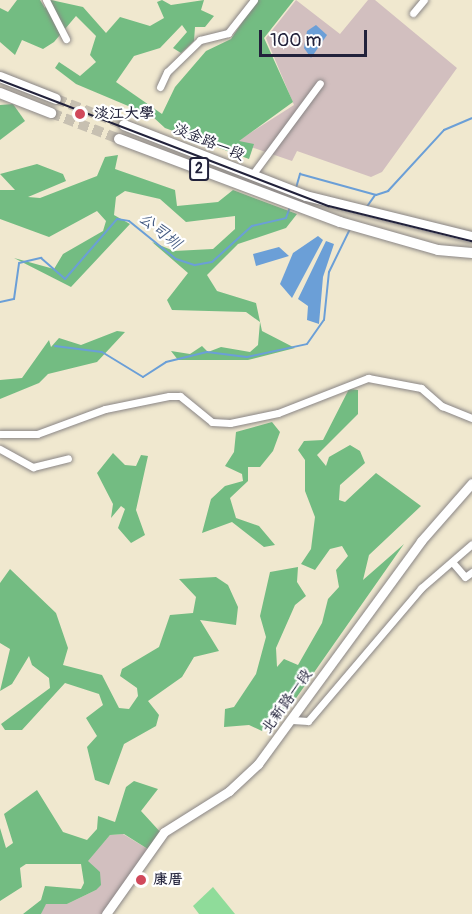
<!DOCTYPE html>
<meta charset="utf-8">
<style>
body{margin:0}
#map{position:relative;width:472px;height:914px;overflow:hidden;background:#f0e8cf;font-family:Pangolin,"LXGW WenKai TC",sans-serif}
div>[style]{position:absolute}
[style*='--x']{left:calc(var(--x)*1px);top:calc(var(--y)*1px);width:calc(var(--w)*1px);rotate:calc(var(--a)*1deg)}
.industrial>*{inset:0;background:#d2bfbf}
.green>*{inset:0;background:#8fdc9a}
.forest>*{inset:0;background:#73bc82}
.water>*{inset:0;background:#6b9fd7}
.stream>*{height:2px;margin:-1px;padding:0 1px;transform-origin:1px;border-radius:1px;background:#6b9fd7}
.primary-tunnel>*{height:10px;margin-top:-5px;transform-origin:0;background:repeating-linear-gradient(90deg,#c7c0b1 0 10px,transparent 0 15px)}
.roads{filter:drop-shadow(0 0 2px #898585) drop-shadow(0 0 2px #898585)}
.street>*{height:7px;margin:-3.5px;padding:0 3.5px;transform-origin:3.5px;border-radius:3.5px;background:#fff}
.secondary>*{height:9px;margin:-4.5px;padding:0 4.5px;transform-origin:4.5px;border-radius:4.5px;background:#fff}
.primary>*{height:10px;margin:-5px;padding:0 5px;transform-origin:5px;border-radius:5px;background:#fff}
.tram>*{height:1.5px;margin:-0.75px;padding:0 0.75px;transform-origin:0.75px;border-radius:0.75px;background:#22223b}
.dots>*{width:16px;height:16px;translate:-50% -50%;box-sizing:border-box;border:3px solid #fff;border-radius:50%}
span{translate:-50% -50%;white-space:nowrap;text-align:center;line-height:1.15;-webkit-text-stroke:4.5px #fff;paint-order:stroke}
.shield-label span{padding:2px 4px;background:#fff;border:2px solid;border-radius:4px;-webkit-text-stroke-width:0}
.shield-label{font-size:14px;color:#22223b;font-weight:700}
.poi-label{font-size:15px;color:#22223b;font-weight:700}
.left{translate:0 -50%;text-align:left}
.street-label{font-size:15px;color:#22223b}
.water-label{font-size:16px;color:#435a81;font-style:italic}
.scale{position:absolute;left:259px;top:30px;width:108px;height:27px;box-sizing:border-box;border:3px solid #22223b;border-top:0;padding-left:8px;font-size:18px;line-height:21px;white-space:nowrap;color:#22223b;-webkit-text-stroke:4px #fff;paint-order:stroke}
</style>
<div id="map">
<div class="industrial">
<div style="clip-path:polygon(296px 0,340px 34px,368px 0,375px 0,457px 68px,382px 172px,371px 177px,297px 151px,292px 161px,236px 142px,294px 105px,266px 38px)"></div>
<div style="clip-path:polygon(123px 834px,151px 851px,109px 914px,41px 914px,45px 904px,67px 904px,96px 890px,87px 861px,110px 835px)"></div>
</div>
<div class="green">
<div style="clip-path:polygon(213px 887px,235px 914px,199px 914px,193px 906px)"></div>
</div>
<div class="forest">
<div style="clip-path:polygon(17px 0,40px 0,45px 8px,51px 0,83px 7px,106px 33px,120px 17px,150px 26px,164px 18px,157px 2px,162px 0,171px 5px,204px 0,201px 10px,214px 16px,205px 27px,195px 27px,194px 41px,181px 53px,173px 48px,187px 32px,182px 25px,160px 48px,134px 56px,116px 82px,162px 114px,175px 87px,206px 51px,231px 39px,257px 0,294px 0,264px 38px,293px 102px,239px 141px,254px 144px,249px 159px,165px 128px,152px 116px,76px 84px,55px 68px,59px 62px,80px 76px,96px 62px,90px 55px,96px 36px,76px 16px,54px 42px,43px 49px,22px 40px,15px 55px,0 42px,0 8px,8px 12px)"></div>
<div style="clip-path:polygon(13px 104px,25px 121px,0 140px,0 105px)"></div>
<div style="clip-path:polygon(118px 155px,115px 169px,175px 190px,177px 206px,218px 202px,233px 190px,297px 214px,286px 228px,238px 244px,207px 275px,217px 291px,256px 303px,262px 331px,295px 348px,248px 360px,178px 360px,171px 351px,190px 354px,202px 346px,208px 352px,221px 347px,250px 352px,258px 345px,260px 322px,246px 312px,172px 310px,167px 300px,188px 273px,152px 242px,174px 251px,213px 249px,235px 229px,235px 216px,186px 222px,160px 199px,125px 191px,116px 197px,114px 215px,130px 224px,71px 287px,14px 258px,54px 269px,63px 254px,103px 231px,106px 221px,97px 211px,49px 237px,0 219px,0 190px,15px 190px,0 174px,37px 164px,63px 174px,66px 181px,28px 197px,40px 198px,97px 176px,105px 157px)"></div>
<div style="clip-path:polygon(117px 331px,125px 332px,97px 362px,48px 374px,39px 383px,0 399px,0 380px,22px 378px,49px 340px,51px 347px,59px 338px,81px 345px)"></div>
<div style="clip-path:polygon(349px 389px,358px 390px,358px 414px,317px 455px,326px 466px,329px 457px,350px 445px,360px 451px,365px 463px,340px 485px,339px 500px,345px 502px,376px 473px,421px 506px,369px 555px,363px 580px,404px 544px,287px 711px,274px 713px,262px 731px,249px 725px,224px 727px,225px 709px,234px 707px,256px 674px,266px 637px,260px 616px,270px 572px,298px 567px,297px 582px,306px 596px,295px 605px,276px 648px,277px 667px,284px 659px,298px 665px,322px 623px,328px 599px,339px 587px,336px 570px,348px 556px,342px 546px,330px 549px,315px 570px,301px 564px,311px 549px,315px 517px,305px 491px,305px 460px,298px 450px,304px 441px,323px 440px)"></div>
<div style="clip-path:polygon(272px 422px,280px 432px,273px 451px,260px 467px,248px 467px,248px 481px,230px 498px,236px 518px,259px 526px,275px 545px,264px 547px,232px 522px,202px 533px,211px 499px,225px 486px,243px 481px,242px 474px,225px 466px,234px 452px,236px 432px)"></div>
<div style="clip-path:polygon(113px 453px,125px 465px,136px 466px,141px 455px,148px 456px,136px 510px,145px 535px,131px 543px,118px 528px,125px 509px,121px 506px,111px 518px,113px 504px,97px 473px)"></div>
<div style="clip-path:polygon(10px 569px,56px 613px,68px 648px,63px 665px,102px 675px,119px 708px,129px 709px,138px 696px,137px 688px,120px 676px,122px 669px,159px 647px,170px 615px,193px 613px,196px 597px,179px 579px,216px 577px,228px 585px,238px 607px,236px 625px,200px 620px,219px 651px,194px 657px,182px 677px,148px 701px,159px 715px,156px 726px,124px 744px,109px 785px,95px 780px,87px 747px,97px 736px,86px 718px,103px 705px,99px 694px,65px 683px,22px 730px,5px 730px,1px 724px,50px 688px,49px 678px,32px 665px,29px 656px,12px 684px,0 691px,10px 649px,0 643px,0 583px)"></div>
<div style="clip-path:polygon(134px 781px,158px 789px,141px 811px,163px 835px,151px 851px,124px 834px,110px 835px,88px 861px,100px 872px,101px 885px,96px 890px,67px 904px,46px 904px,41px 914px,23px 914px,41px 900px,45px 886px,81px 889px,84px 883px,81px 864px,26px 864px,20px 868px,22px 887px,0 901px,0 828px,6px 848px,13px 843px,4px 814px,37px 790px,63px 832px,87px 840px,97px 829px,98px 816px,115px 822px,126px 787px)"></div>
</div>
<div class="water">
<div style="clip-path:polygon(316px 25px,327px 35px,311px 58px,304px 48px,307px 31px)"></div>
<div style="clip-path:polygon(318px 236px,323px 240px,292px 298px,280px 284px,293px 253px)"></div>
<div style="clip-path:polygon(326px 241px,334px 244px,323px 277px,319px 324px,307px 320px,308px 306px,298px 299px)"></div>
<div style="clip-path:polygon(279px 247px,289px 256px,256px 266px,253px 254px)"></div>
</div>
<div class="stream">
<div style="--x:296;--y:188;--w:15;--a:-74"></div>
<div style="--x:300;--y:174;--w:79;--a:15.4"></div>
<div style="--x:376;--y:195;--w:13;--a:-18"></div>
<div style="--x:388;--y:191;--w:83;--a:-47.4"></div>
<div style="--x:444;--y:130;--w:30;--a:-23"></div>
<div style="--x:366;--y:208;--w:16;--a:-55"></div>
<div style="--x:0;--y:302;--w:14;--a:-12"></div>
<div style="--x:14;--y:299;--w:36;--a:-82"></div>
<div style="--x:19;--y:263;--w:23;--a:-13"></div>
<div style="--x:41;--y:258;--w:32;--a:41"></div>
<div style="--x:65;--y:279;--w:79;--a:-49.1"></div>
<div style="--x:117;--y:219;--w:12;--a:9"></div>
<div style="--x:129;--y:221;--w:60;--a:39"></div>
<div style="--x:176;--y:259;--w:20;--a:18"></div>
<div style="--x:195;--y:265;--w:17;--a:-10"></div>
<div style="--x:212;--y:262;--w:54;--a:-42"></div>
<div style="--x:252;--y:226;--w:35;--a:-13"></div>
<div style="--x:286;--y:218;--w:12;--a:-70"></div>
<div style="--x:55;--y:346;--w:47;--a:7.3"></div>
<div style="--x:102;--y:352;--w:48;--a:31.4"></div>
<div style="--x:143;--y:377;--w:27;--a:-33"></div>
<div style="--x:166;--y:362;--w:42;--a:-13.7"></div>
<div style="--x:207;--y:352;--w:40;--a:7.1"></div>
<div style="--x:247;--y:357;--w:61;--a:-12.2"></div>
<div style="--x:307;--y:344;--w:29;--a:-55"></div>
<div style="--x:324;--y:320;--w:48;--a:-84.1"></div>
<div style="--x:329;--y:272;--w:48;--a:-64"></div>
</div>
<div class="primary-tunnel">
<div style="--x:56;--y:99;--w:73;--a:20.9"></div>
<div style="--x:51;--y:113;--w:73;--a:20.9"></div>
</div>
<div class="roads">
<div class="street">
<div style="--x:46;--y:0;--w:44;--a:62.9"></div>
<div style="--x:413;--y:13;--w:17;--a:-50"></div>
<div style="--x:160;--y:87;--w:17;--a:-65"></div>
<div style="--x:167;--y:72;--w:46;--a:-44.1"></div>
<div style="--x:200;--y:40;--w:29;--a:-14"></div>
<div style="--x:228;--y:33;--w:42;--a:-51.8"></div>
<div style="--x:252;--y:175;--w:114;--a:-53.5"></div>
<div style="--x:0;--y:434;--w:37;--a:0"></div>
<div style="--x:37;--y:434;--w:72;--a:-20.2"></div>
<div style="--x:105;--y:409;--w:65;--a:-11.5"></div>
<div style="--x:169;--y:396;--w:11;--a:0"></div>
<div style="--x:180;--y:396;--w:41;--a:39.1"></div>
<div style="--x:212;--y:422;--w:18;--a:3"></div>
<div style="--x:230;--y:423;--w:49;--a:-11.8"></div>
<div style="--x:278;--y:413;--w:97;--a:-21.3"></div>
<div style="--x:368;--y:378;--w:54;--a:10.7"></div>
<div style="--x:421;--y:388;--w:28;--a:41"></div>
<div style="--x:442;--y:406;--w:32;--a:22"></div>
<div style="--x:0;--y:449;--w:38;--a:29"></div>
<div style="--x:33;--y:467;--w:36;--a:-14"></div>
<div style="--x:453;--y:563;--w:18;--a:49"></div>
<div style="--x:465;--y:577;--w:9;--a:-36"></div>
<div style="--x:292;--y:720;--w:16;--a:4"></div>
<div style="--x:308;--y:721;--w:175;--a:-49.6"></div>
<div style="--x:421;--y:588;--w:67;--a:-40.8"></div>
</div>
<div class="secondary">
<div style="--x:106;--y:914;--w:100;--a:-54.7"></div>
<div style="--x:164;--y:832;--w:77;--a:-32.2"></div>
<div style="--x:229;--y:791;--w:40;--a:-43"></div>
<div style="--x:258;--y:764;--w:276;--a:-53.8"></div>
<div style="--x:421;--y:541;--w:77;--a:-48.7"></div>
</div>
<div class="primary">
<div style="--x:0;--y:77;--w:60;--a:21.4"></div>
<div style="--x:0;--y:93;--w:55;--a:21.4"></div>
<div style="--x:124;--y:125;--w:195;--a:21.3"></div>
<div style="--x:306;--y:196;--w:171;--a:13.9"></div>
<div style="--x:119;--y:139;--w:236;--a:20.6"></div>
<div style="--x:340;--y:222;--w:102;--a:15.9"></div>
<div style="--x:438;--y:250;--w:34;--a:5"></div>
</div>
</div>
<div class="tram">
<div style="--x:0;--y:80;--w:352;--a:21"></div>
<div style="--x:329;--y:206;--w:147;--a:13.8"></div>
</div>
<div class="dots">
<div style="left:80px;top:114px;background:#d1495b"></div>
<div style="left:141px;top:880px;background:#d1495b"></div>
</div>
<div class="shield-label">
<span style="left:199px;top:169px">2</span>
</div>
<div class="poi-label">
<span class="left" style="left:94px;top:114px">淡江大學</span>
<span class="left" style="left:153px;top:880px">康厝</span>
</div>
<div class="street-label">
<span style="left:209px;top:142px;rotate:22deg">淡金路一段</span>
<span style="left:287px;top:701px;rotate:-54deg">北新路一段</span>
</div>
<div class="water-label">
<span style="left:160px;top:231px;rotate:38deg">公司圳</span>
</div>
<div class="scale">100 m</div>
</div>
